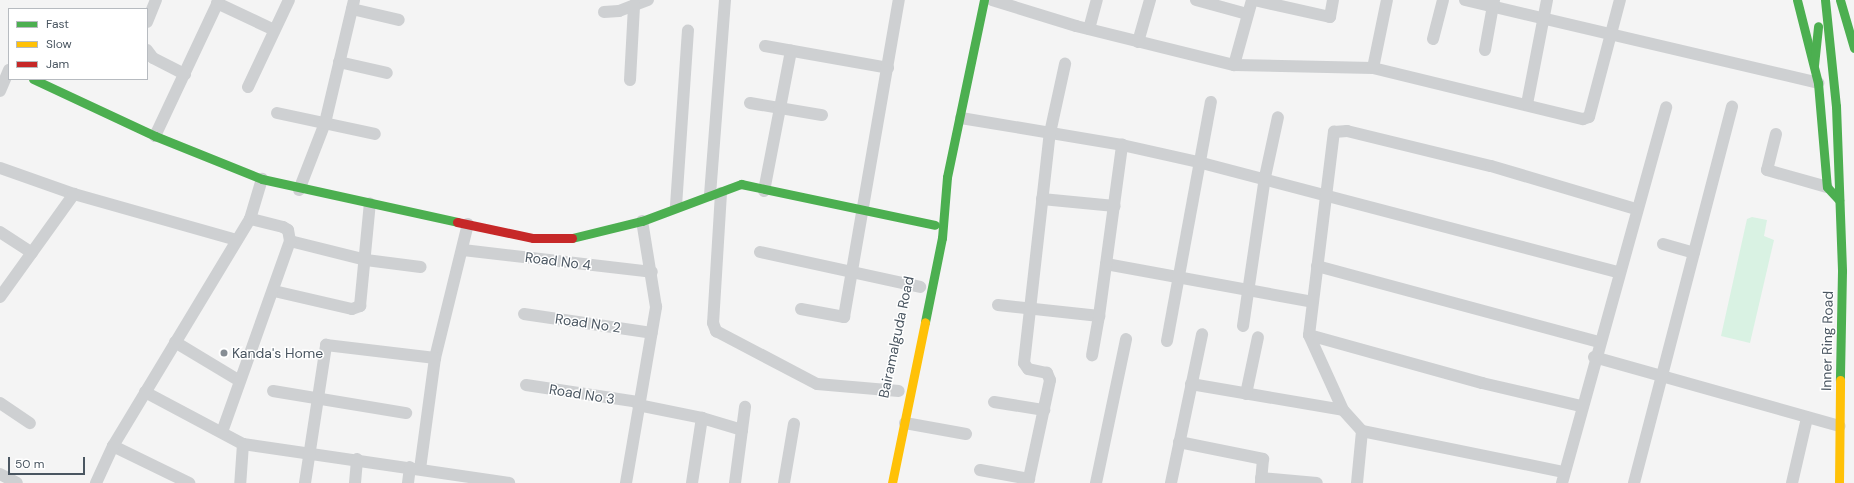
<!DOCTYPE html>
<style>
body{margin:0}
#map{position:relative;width:1854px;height:483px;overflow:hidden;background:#f4f4f4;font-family:"DM Sans",sans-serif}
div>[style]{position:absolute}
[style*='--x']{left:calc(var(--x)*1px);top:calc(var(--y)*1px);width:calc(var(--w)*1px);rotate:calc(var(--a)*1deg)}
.green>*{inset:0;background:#d9f2e3}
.street>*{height:12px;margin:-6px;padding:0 6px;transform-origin:6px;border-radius:6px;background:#ced0d2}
.fast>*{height:9px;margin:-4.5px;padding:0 4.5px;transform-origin:4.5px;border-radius:4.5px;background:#4caf50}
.slow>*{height:9px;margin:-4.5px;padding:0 4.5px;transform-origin:4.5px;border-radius:4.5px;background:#ffc107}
.jam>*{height:9px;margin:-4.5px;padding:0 4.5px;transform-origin:4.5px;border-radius:4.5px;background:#c62828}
.dots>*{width:11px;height:11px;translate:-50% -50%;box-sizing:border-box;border:2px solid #fff;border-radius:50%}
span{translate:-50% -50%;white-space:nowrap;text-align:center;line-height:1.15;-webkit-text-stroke:3px #fff;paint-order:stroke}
.street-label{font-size:14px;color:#4a5661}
.poi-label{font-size:14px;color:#4a5661}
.left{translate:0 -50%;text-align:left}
.legend{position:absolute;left:8px;top:8px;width:140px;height:72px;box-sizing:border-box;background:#fff;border:1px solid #b7bbc0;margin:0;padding:5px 7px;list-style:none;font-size:12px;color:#4a5661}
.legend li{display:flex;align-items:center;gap:8px;height:20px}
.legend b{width:20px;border:1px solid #b7bbc0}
.scale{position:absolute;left:8px;top:457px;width:77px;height:18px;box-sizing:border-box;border:2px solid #4a5661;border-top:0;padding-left:5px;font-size:12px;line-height:14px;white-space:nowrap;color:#4a5661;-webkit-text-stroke:3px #fff;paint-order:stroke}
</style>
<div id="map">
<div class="green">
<div style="clip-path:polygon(1752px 217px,1767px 220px,1764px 236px,1774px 240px,1750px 343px,1721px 336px,1747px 219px)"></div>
</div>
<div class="street">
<div style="--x:992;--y:0;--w:88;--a:17.2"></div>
<div style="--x:1076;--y:26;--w:163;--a:13.9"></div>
<div style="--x:1234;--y:65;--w:139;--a:1.2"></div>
<div style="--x:1373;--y:68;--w:216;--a:13.7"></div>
<div style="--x:1583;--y:119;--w:6;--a:-18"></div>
<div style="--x:1589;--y:117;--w:121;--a:-75.2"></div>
<div style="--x:1196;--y:0;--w:53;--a:15.4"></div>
<div style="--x:1254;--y:0;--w:78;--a:12.6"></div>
<div style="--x:1330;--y:17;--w:17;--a:-80"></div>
<div style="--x:1465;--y:0;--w:363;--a:13.2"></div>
<div style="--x:217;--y:3;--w:63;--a:25.3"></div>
<div style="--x:352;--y:9;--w:48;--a:13.2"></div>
<div style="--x:604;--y:12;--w:15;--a:-4"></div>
<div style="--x:619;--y:11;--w:31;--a:-21"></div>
<div style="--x:147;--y:22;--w:24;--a:-68"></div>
<div style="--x:1089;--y:29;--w:30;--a:-75"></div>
<div style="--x:1433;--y:39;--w:40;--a:-75.6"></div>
<div style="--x:1138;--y:42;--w:44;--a:-74.1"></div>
<div style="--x:765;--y:46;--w:125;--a:10.1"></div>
<div style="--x:147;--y:50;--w:10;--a:53"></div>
<div style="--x:153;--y:58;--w:36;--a:27"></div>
<div style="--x:1485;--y:50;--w:51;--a:-79.8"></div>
<div style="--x:339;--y:62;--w:49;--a:12.9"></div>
<div style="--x:1234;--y:65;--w:67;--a:-74.5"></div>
<div style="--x:1373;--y:68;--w:69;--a:-78.4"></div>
<div style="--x:630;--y:80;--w:75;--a:-86.9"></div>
<div style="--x:248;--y:87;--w:96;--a:-64.8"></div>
<div style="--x:0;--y:91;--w:23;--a:-67"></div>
<div style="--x:750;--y:103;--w:73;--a:9.5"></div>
<div style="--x:1527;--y:104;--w:106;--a:-79.1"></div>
<div style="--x:277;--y:113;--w:100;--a:12.1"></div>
<div style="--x:961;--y:118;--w:163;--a:9.5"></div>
<div style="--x:1122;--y:145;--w:78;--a:12.6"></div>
<div style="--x:1198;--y:162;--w:433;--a:14.7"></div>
<div style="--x:1776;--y:134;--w:37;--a:104"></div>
<div style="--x:1767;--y:170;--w:62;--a:15.8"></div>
<div style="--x:155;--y:136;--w:150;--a:-64.8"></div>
<div style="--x:0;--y:168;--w:78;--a:19.4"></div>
<div style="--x:74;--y:194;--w:169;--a:15.8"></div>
<div style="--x:299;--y:190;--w:72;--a:-68.8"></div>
<div style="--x:325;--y:123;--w:126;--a:-76.7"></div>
<div style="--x:764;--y:191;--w:143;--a:-79.1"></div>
<div style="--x:721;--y:193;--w:130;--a:93.5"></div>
<div style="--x:713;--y:323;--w:9;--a:69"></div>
<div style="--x:716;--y:331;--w:114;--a:27.7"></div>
<div style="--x:817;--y:384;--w:82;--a:4.9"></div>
<div style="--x:710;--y:195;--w:196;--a:-85.6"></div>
<div style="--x:1042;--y:199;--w:73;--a:5.5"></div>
<div style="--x:676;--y:206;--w:176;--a:-86.1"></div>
<div style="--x:0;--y:232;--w:38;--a:33"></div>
<div style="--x:290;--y:241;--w:78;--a:14"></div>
<div style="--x:366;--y:260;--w:55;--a:7.3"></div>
<div style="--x:1663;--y:244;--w:32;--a:16"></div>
<div style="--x:463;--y:250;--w:190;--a:6.6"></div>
<div style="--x:760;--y:252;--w:164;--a:12.3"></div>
<div style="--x:1106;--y:264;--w:210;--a:10.4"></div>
<div style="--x:1317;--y:266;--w:291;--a:15.1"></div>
<div style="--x:274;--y:291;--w:80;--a:13"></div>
<div style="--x:352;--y:309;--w:9;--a:-21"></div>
<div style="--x:360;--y:306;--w:103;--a:-84.5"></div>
<div style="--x:0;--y:297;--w:127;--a:-54.3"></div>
<div style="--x:998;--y:305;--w:102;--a:6.2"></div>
<div style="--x:1099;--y:316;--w:40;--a:100"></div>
<div style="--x:801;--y:309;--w:44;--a:10.5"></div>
<div style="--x:844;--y:317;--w:322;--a:-80.2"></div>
<div style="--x:524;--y:314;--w:129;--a:8.4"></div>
<div style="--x:1099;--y:316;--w:173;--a:-82.3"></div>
<div style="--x:1243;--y:326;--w:151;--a:-81.6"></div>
<div style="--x:1265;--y:177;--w:61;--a:-77.8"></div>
<div style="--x:1309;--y:335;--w:180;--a:15.5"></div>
<div style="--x:1482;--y:383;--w:102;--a:13.1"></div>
<div style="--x:1167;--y:341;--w:243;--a:-79.6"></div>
<div style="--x:175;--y:342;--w:70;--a:31"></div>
<div style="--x:1594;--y:357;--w:255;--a:15.7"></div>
<div style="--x:1191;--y:384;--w:154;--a:9.7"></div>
<div style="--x:526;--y:385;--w:113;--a:8.6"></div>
<div style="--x:273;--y:391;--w:135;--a:9.4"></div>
<div style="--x:145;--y:392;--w:111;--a:28"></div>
<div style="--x:243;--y:444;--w:39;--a:94"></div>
<div style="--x:1246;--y:394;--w:58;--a:-78.1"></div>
<div style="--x:994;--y:402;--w:51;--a:9.1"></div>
<div style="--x:0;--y:403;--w:36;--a:34"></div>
<div style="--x:638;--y:405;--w:65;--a:11.5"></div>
<div style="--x:702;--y:418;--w:42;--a:16.7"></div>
<div style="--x:905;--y:423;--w:62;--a:10.2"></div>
<div style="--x:1362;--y:431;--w:206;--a:11.5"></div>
<div style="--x:222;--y:432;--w:203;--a:-70.4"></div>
<div style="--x:290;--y:241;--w:11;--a:-100"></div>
<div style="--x:288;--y:230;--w:6;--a:-149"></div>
<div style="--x:283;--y:227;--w:34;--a:-166"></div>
<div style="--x:1179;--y:442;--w:86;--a:11.4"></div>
<div style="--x:1263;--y:459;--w:24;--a:95"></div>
<div style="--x:243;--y:444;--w:269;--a:8.3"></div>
<div style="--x:113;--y:446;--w:85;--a:26"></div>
<div style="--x:420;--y:469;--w:112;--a:-82.3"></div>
<div style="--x:435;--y:358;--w:138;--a:-76.2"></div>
<div style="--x:980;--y:470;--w:50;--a:10.4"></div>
<div style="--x:0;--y:474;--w:19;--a:28"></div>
<div style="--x:1261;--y:478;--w:56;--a:5.1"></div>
<div style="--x:96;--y:483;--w:41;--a:-65.3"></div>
<div style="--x:113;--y:446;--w:265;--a:-58.9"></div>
<div style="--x:250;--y:219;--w:42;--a:-73.3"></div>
<div style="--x:305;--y:483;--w:140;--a:-81.3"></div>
<div style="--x:326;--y:345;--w:110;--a:6.8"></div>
<div style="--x:355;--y:483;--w:24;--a:-85"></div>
<div style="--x:408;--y:483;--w:16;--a:-83"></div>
<div style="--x:626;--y:483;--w:179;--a:-80.3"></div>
<div style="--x:656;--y:307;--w:87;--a:-99.2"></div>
<div style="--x:692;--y:483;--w:66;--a:-81.3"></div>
<div style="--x:735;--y:483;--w:77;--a:-82.5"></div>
<div style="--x:784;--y:483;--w:60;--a:-80.4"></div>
<div style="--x:1028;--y:483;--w:105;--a:-77.9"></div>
<div style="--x:1050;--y:380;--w:8;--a:-113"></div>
<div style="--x:1047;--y:373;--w:19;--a:-168"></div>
<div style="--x:1028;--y:369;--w:7;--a:-124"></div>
<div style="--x:1024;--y:363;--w:231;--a:-83.6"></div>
<div style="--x:1050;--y:133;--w:71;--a:-77.7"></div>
<div style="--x:1096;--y:483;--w:147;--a:-78.2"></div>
<div style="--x:1171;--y:483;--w:152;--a:-78.2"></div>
<div style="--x:1357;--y:483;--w:52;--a:-84.5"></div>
<div style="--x:1362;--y:431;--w:28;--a:-132"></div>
<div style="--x:1343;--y:410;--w:82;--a:-114.4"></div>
<div style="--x:1309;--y:335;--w:205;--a:-83"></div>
<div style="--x:1334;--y:132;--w:13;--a:-4"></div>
<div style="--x:1347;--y:131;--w:148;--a:13.7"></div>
<div style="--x:1491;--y:166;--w:151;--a:16.5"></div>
<div style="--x:1562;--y:483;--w:390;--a:-74.5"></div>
<div style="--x:1634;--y:483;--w:389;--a:-75.4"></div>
<div style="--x:1792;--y:483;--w:67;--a:-77"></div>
</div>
<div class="fast">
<div style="--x:1797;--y:0;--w:86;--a:75.8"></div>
<div style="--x:1818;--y:83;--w:104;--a:85.1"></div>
<div style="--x:1827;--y:187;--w:18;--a:47"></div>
<div style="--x:1825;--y:0;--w:107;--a:84.1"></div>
<div style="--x:1836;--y:106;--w:165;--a:87.9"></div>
<div style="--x:1842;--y:271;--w:109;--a:91.1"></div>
<div style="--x:1840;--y:0;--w:50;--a:73.7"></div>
<div style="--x:1814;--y:65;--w:39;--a:-84"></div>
<div style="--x:33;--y:79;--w:135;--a:25"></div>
<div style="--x:155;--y:136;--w:115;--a:21.9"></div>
<div style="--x:262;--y:179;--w:200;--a:12.4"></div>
<div style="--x:572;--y:238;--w:72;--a:-13.7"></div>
<div style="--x:642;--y:221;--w:106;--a:-20.5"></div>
<div style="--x:741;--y:184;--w:198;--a:11.9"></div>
<div style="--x:925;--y:322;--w:86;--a:-78.6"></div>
<div style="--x:942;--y:238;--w:61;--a:-85.3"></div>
<div style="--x:947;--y:177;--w:181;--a:-78.2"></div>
</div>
<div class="slow">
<div style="--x:892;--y:483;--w:164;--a:-78.4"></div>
<div style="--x:1839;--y:483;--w:103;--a:-89.4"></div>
</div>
<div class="jam">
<div style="--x:457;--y:222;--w:78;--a:11.9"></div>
<div style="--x:533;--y:238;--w:39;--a:0"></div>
</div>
<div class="dots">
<div style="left:224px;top:353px;background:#868d94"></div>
</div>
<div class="street-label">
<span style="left:558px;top:261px;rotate:7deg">Road No 4</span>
<span style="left:588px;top:323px;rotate:8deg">Road No 2</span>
<span style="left:896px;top:337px;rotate:-78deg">Bairamalguda Road</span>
<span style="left:1827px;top:341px;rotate:-89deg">Inner Ring Road</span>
<span style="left:582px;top:394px;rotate:9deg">Road No 3</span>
</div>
<div class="poi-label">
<span class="left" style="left:232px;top:353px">Kanda's Home</span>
</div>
<ul class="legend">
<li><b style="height:5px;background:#4caf50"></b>Fast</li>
<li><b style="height:5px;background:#ffc107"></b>Slow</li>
<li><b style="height:5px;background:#c62828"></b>Jam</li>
</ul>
<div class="scale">50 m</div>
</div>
